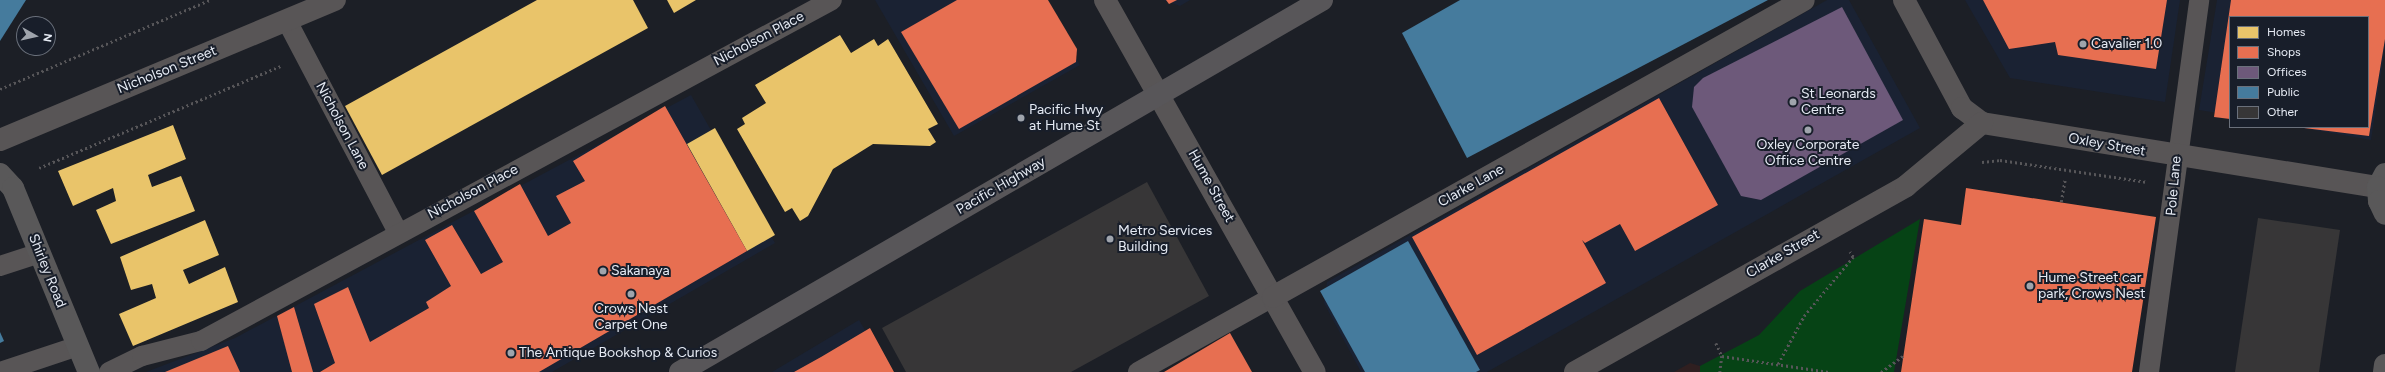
<!DOCTYPE html>
<style>
body{margin:0}
#map{position:relative;width:2385px;height:372px;overflow:hidden;background:#1c1f26;font-family:Figtree,sans-serif}
div>[style]{position:absolute}
[style*='--x']{left:calc(var(--x)*1px);top:calc(var(--y)*1px);width:calc(var(--w)*1px);rotate:calc(var(--a)*1deg)}
.built>*{inset:0;background:#1a2233}
.education>*{inset:0;background:#2f1f20}
.green>*{inset:0;background:#064315}
.homes>*{inset:0;background:#e9c46a}
.shops>*{inset:0;background:#e76f51}
.offices>*{inset:0;background:#6d597a}
.public>*{inset:0;background:#457b9d}
.building>*{inset:0;background:#373637}
.path>*{height:2.5px;margin-top:-1.25px;transform-origin:0;background:repeating-linear-gradient(90deg,#575659 0 2px,transparent 0 5px)}
.lane>*{height:20px;margin:-10px;padding:0 10px;transform-origin:10px;border-radius:10px;background:#585556}
.street>*{height:22px;margin:-11px;padding:0 11px;transform-origin:11px;border-radius:11px;background:#585556}
.secondary>*{height:22px;margin:-11px;padding:0 11px;transform-origin:11px;border-radius:11px;background:#595859}
.primary>*{height:22px;margin:-11px;padding:0 11px;transform-origin:11px;border-radius:11px;background:#585659}
.dots>*{width:11px;height:11px;translate:-50% -50%;box-sizing:border-box;border:2px solid #181e2a;border-radius:50%}
span{translate:-50% -50%;white-space:nowrap;text-align:center;line-height:1.15;-webkit-text-stroke:4px #181e2a;paint-order:stroke}
.street-label{font-size:14px;color:#e6ebf4}
.poi-label{font-size:14px;color:#e6ebf4}
.left{translate:0 -50%;text-align:left}
.legend{position:absolute;left:2229px;top:16px;width:140px;height:112px;box-sizing:border-box;background:#181e2a;border:1px solid #6a707b;margin:0;padding:5px 7px;list-style:none;font-size:12px;color:#e6ebf4}
.legend li{display:flex;align-items:center;gap:8px;height:20px}
.legend b{width:20px;border:1px solid #6a707b}
.north{position:absolute;left:16px;top:16px;width:40px;height:40px;box-sizing:border-box;background:#181e2a;border:1px solid #6a707b;border-radius:50%;rotate:98deg;font-size:11px;font-weight:700;line-height:16px;text-align:center;color:#e6ebf4}
.north::after{content:'';display:block;margin:auto;width:14px;height:18px;background:#9fa4ac;clip-path:polygon(50% 0,100% 100%,50% 72%,0 100%)}
</style>
<div id="map">
<div class="built">
<div style="clip-path:polygon(875px 0,1044px 0,1080px 65px,954px 136px)"></div>
<div style="clip-path:polygon(1163px 0,1190px 0,1180px 6px)"></div>
<div style="clip-path:polygon(1827px 0,1849px 0,1920px 128px,1487px 372px,1361px 372px,1324px 303px,1327px 282px)"></div>
<div style="clip-path:polygon(1965px 0,2180px 0,2165px 102px,2010px 78px)"></div>
<div style="clip-path:polygon(2217px 0,2385px 0,2385px 47px,2371px 140px,2297px 127px,2368px 127px,2368px 17px,2230px 17px,2230px 115px,2199px 110px)"></div>
<div style="clip-path:polygon(691px 95px,775px 243px,552px 372px,146px 372px,235px 338px)"></div>
<div style="clip-path:polygon(859px 320px,890px 372px,772px 372px)"></div>
</div>
<div class="education">
<div style="clip-path:polygon(1690px 363px,1700px 366px,1700px 372px,1674px 372px)"></div>
</div>
<div class="green">
<div style="clip-path:polygon(1920px 219px,1894px 372px,1700px 372px,1700px 366px,1759px 335px,1800px 291px)"></div>
</div>
<div class="homes">
<div style="clip-path:polygon(537px 0,633px 0,648px 28px,382px 175px,345px 106px)"></div>
<div style="clip-path:polygon(667px 0,696px 0,674px 13px)"></div>
<div style="clip-path:polygon(840px 35px,851px 53px,874px 39px,878px 46px,888px 39px,938px 124px,928px 129px,936px 142px,930px 146px,873px 144px,833px 169px,808px 216px,800px 221px,792px 208px,785px 212px,737px 129px,745px 124px,742px 118px,766px 103px,755px 85px)"></div>
<div style="clip-path:polygon(173px 125px,186px 159px,148px 175px,152px 187px,181px 176px,195px 211px,111px 244px,96px 210px,116px 201px,113px 188px,73px 206px,58px 171px)"></div>
<div style="clip-path:polygon(715px 128px,775px 235px,747px 251px,687px 144px)"></div>
<div style="clip-path:polygon(205px 220px,219px 255px,183px 270px,189px 284px,225px 267px,238px 302px,133px 346px,119px 314px,156px 298px,152px 284px,131px 290px,120px 257px)"></div>
</div>
<div class="shops">
<div style="clip-path:polygon(957px 0,1048px 0,1077px 49px,1076px 62px,959px 129px,901px 32px)"></div>
<div style="clip-path:polygon(1166px 0,1177px 0,1169px 4px)"></div>
<div style="clip-path:polygon(1983px 0,2167px 0,2156px 69px,2058px 55px,2055px 42px,2009px 49px)"></div>
<div style="clip-path:polygon(2231px 0,2385px 0,2385px 39px,2369px 136px,2304px 128px,2368px 127px,2368px 17px,2230px 17px,2230px 119px,2214px 117px)"></div>
<div style="clip-path:polygon(1659px 98px,1718px 205px,1635px 251px,1620px 224px,1585px 243px,1582px 240px,1606px 283px,1477px 355px,1412px 237px)"></div>
<div style="clip-path:polygon(665px 106px,747px 251px,539px 372px,320px 372px,335px 363px,314px 304px,348px 287px,370px 342px,429px 308px,426px 302px,451px 286px,425px 240px,452px 225px,481px 274px,503px 262px,474px 211px,520px 184px,548px 236px,571px 223px,556px 196px,585px 181px,573px 161px)"></div>
<div style="clip-path:polygon(1966px 188px,2156px 217px,2132px 372px,1901px 372px,1924px 219px,1961px 225px)"></div>
<div style="clip-path:polygon(294px 307px,313px 372px,292px 372px,277px 316px)"></div>
<div style="clip-path:polygon(870px 328px,894px 372px,794px 372px,821px 357px)"></div>
<div style="clip-path:polygon(1230px 333px,1252px 372px,1164px 372px)"></div>
<div style="clip-path:polygon(228px 346px,240px 372px,165px 372px)"></div>
</div>
<div class="offices">
<div style="clip-path:polygon(1842px 7px,1903px 120px,1761px 200px,1741px 196px,1692px 107px,1694px 87px,1703px 78px)"></div>
</div>
<div class="public">
<div style="clip-path:polygon(0 0,26px 0,0 41px)"></div>
<div style="clip-path:polygon(1460px 0,1768px 0,1467px 158px,1402px 33px)"></div>
<div style="clip-path:polygon(1408px 241px,1480px 370px,1476px 372px,1365px 372px,1320px 291px)"></div>
<div style="clip-path:polygon(0 332px,4px 341px,0 343px)"></div>
</div>
<div class="building">
<div style="clip-path:polygon(1147px 182px,1209px 296px,1071px 372px,906px 372px,882px 328px)"></div>
<div style="clip-path:polygon(2258px 218px,2340px 230px,2319px 372px,2235px 372px)"></div>
</div>
<div class="path">
<div style="--x:0;--y:89;--w:228;--a:-23"></div>
<div style="--x:1982;--y:162;--w:18;--a:-6"></div>
<div style="--x:2000;--y:160;--w:149;--a:8.5"></div>
<div style="--x:39;--y:168;--w:262;--a:-22.9"></div>
<div style="--x:2061;--y:202;--w:22;--a:-80"></div>
<div style="--x:1716;--y:343;--w:14;--a:65"></div>
<div style="--x:1722;--y:356;--w:16;--a:97"></div>
<div style="--x:1722;--y:356;--w:108;--a:8.5"></div>
<div style="--x:1778;--y:364;--w:55;--a:-61.6"></div>
<div style="--x:1804;--y:316;--w:77;--a:-50.3"></div>
<div style="--x:1853;--y:257;--w:6;--a:-121"></div>
<div style="--x:1881;--y:372;--w:27;--a:-36"></div>
</div>
<div class="lane">
<div style="--x:287;--y:21;--w:238;--a:62.3"></div>
<div style="--x:0;--y:266;--w:42;--a:-18"></div>
<div style="--x:0;--y:372;--w:82;--a:-18.4"></div>
<div style="--x:109;--y:372;--w:37;--a:-26"></div>
<div style="--x:142;--y:356;--w:61;--a:-14.3"></div>
<div style="--x:201;--y:341;--w:717;--a:-28.39"></div>
<div style="--x:1138;--y:372;--w:154;--a:-29.1"></div>
<div style="--x:2149;--y:372;--w:375;--a:-82.3"></div>
</div>
<div class="street">
<div style="--x:1105;--y:0;--w:427;--a:60.6"></div>
<div style="--x:1904;--y:0;--w:123;--a:61.8"></div>
<div style="--x:1962;--y:108;--w:25;--a:37"></div>
<div style="--x:1982;--y:123;--w:401;--a:9.2"></div>
<div style="--x:0;--y:140;--w:363;--a:-22.7"></div>
<div style="--x:1273;--y:297;--w:608;--a:-29.22"></div>
<div style="--x:1575;--y:372;--w:380;--a:-29.3"></div>
<div style="--x:1906;--y:186;--w:99;--a:-39.7"></div>
</div>
<div class="secondary">
<div style="--x:0;--y:174;--w:19;--a:47"></div>
<div style="--x:13;--y:188;--w:199;--a:67.6"></div>
<div style="--x:2385;--y:174;--w:15;--a:118"></div>
<div style="--x:2378;--y:187;--w:14;--a:86"></div>
<div style="--x:2379;--y:201;--w:14;--a:65"></div>
<div style="--x:2384;--y:372;--w:7;--a:-82"></div>
</div>
<div class="primary">
<div style="--x:680;--y:372;--w:742;--a:-30.09"></div>
</div>
<div class="dots">
<div style="left:2083px;top:44px;background:#9fa4ac"></div>
<div style="left:1793px;top:102px;background:#9fa4ac"></div>
<div style="left:1021px;top:118px;background:#9fa4ac"></div>
<div style="left:1808px;top:130px;background:#9fa4ac"></div>
<div style="left:1110px;top:239px;background:#9fa4ac"></div>
<div style="left:603px;top:271px;background:#9fa4ac"></div>
<div style="left:2030px;top:286px;background:#9fa4ac"></div>
<div style="left:631px;top:294px;background:#9fa4ac"></div>
<div style="left:511px;top:353px;background:#9fa4ac"></div>
</div>
<div class="street-label">
<span style="left:759px;top:39px;rotate:-28deg">Nicholson Place</span>
<span style="left:167px;top:70px;rotate:-22deg">Nicholson Street</span>
<span style="left:342px;top:126px;rotate:62deg">Nicholson Lane</span>
<span style="left:2107px;top:145px;rotate:10deg">Oxley Street</span>
<span style="left:1001px;top:186px;rotate:-30deg">Pacific Highway</span>
<span style="left:1211px;top:186px;rotate:61deg">Hume Street</span>
<span style="left:1471px;top:186px;rotate:-29deg">Clarke Lane</span>
<span style="left:2174px;top:186px;rotate:-85deg">Pole Lane</span>
<span style="left:473px;top:192px;rotate:-28deg">Nicholson Place</span>
<span style="left:1783px;top:254px;rotate:-30deg">Clarke Street</span>
<span style="left:47px;top:271px;rotate:68deg">Shirley Road</span>
</div>
<div class="poi-label">
<span class="left" style="left:2091px;top:44px">Cavalier 1.0</span>
<span class="left" style="left:1801px;top:102px">St Leonards<br>Centre</span>
<span class="left" style="left:1029px;top:118px">Pacific Hwy<br>at Hume St</span>
<span style="left:1808px;top:153px">Oxley Corporate<br>Office Centre</span>
<span class="left" style="left:1118px;top:239px">Metro Services<br>Building</span>
<span class="left" style="left:611px;top:271px">Sakanaya</span>
<span class="left" style="left:2038px;top:286px">Hume Street car<br>park, Crows Nest</span>
<span style="left:631px;top:317px">Crows Nest<br>Carpet One</span>
<span class="left" style="left:519px;top:353px">The Antique Bookshop &amp; Curios</span>
</div>
<ul class="legend">
<li><b style="height:11px;background:#e9c46a"></b>Homes</li>
<li><b style="height:11px;background:#e76f51"></b>Shops</li>
<li><b style="height:11px;background:#6d597a"></b>Offices</li>
<li><b style="height:11px;background:#457b9d"></b>Public</li>
<li><b style="height:11px;background:#373637"></b>Other</li>
</ul>
<div class="north">N</div>
</div>
